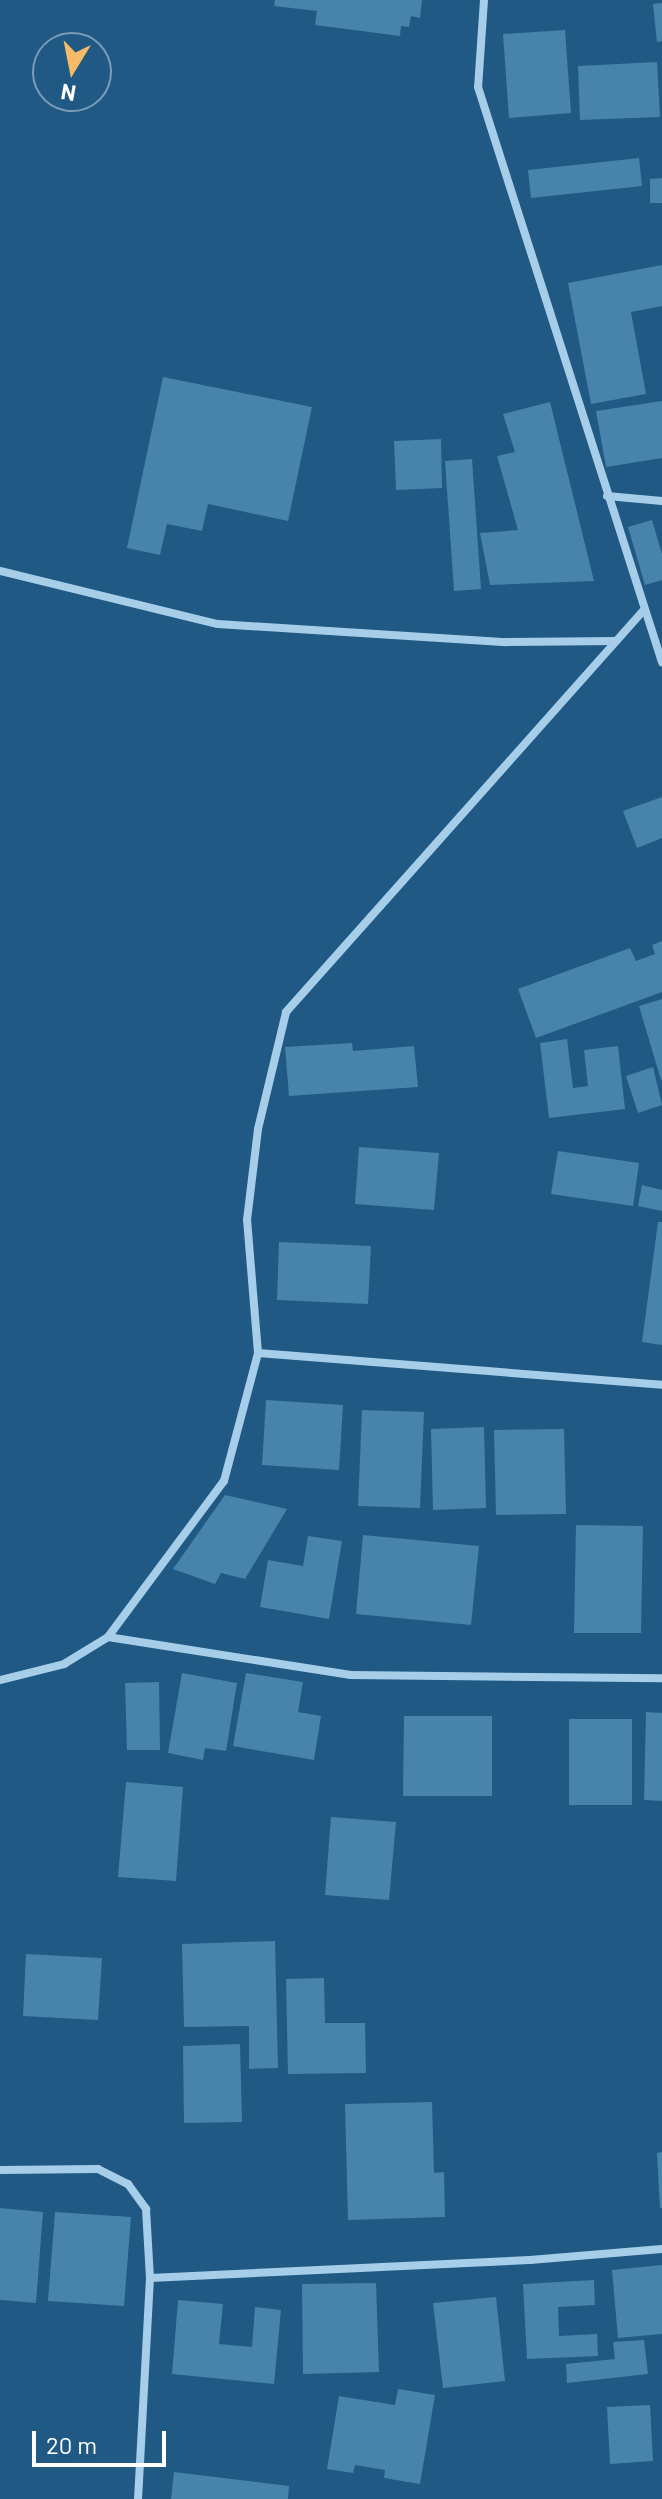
<!DOCTYPE html>
<style>
body{margin:0}
#map{position:relative;width:662px;height:2499px;overflow:hidden;background:#1f5984;font-family:Barlow,sans-serif}
div>[style]{position:absolute}
[style*='--x']{left:calc(var(--x)*1px);top:calc(var(--y)*1px);width:calc(var(--w)*1px);rotate:calc(var(--a)*1deg)}
.building>*{inset:0;background:#4883ac}
.minor>*{height:8px;margin:-4px;padding:0 4px;transform-origin:4px;border-radius:4px;background:#a7cee9}
span{translate:-50% -50%;white-space:nowrap;text-align:center;line-height:1.15;-webkit-text-stroke:6px #1f5984;paint-order:stroke}
.north{position:absolute;left:32px;top:32px;width:80px;height:80px;box-sizing:border-box;background:#1f5984;border:2px solid #799bb5;border-radius:50%;rotate:190deg;font-size:22px;font-weight:700;line-height:32px;text-align:center;color:#fff}
.north::after{content:'';display:block;margin:auto;width:28px;height:36px;background:#f7ba67;clip-path:polygon(50% 0,100% 100%,50% 72%,0 100%)}
.scale{position:absolute;left:32px;top:2431px;width:134px;height:36px;box-sizing:border-box;border:4px solid #fff;border-top:0;padding-left:10px;font-size:24px;line-height:28px;white-space:nowrap;color:#fff;-webkit-text-stroke:6px #1f5984;paint-order:stroke}
</style>
<div id="map">
<div class="building">
<div style="clip-path:polygon(275px 0,422px 0,420px 18px,411px 16px,409px 27px,401px 26px,400px 36px,315px 25px,317px 11px,274px 6px)"></div>
<div style="clip-path:polygon(662px 3px,662px 41px,657px 42px,653px 4px)"></div>
<div style="clip-path:polygon(565px 30px,571px 113px,509px 118px,503px 34px)"></div>
<div style="clip-path:polygon(657px 62px,660px 117px,580px 120px,578px 66px)"></div>
<div style="clip-path:polygon(639px 158px,642px 186px,531px 198px,528px 170px)"></div>
<div style="clip-path:polygon(662px 178px,662px 203px,650px 203px,650px 179px)"></div>
<div style="clip-path:polygon(662px 265px,662px 306px,631px 312px,646px 394px,591px 404px,568px 283px)"></div>
<div style="clip-path:polygon(163px 377px,312px 407px,288px 521px,208px 504px,202px 531px,167px 524px,160px 555px,127px 548px)"></div>
<div style="clip-path:polygon(662px 401px,662px 458px,606px 467px,596px 411px)"></div>
<div style="clip-path:polygon(550px 402px,594px 581px,490px 585px,480px 533px,518px 530px,497px 456px,515px 452px,503px 414px)"></div>
<div style="clip-path:polygon(441px 439px,442px 488px,396px 490px,394px 441px)"></div>
<div style="clip-path:polygon(472px 459px,481px 589px,454px 591px,445px 461px)"></div>
<div style="clip-path:polygon(652px 520px,662px 554px,662px 580px,645px 585px,628px 527px)"></div>
<div style="clip-path:polygon(662px 797px,662px 838px,637px 848px,623px 811px)"></div>
<div style="clip-path:polygon(662px 941px,662px 992px,536px 1038px,518px 989px,630px 948px,636px 961px,655px 954px,652px 945px)"></div>
<div style="clip-path:polygon(662px 999px,662px 1080px,661px 1080px,639px 1006px)"></div>
<div style="clip-path:polygon(567px 1039px,573px 1088px,588px 1086px,584px 1050px,618px 1046px,625px 1109px,549px 1118px,540px 1043px)"></div>
<div style="clip-path:polygon(352px 1043px,353px 1051px,414px 1046px,418px 1087px,289px 1096px,285px 1047px)"></div>
<div style="clip-path:polygon(653px 1067px,662px 1105px,638px 1113px,626px 1076px)"></div>
<div style="clip-path:polygon(359px 1147px,439px 1153px,434px 1210px,355px 1204px)"></div>
<div style="clip-path:polygon(558px 1151px,639px 1163px,633px 1206px,551px 1194px)"></div>
<div style="clip-path:polygon(642px 1185px,662px 1190px,662px 1211px,638px 1206px)"></div>
<div style="clip-path:polygon(658px 1222px,662px 1222px,662px 1345px,642px 1342px)"></div>
<div style="clip-path:polygon(279px 1242px,371px 1246px,368px 1304px,277px 1300px)"></div>
<div style="clip-path:polygon(266px 1400px,343px 1405px,339px 1470px,262px 1465px)"></div>
<div style="clip-path:polygon(362px 1410px,424px 1412px,420px 1508px,358px 1506px)"></div>
<div style="clip-path:polygon(484px 1427px,486px 1508px,433px 1510px,431px 1429px)"></div>
<div style="clip-path:polygon(564px 1429px,566px 1514px,496px 1515px,494px 1430px)"></div>
<div style="clip-path:polygon(225px 1495px,287px 1509px,245px 1579px,221px 1573px,215px 1584px,173px 1569px)"></div>
<div style="clip-path:polygon(576px 1525px,643px 1526px,641px 1633px,574px 1633px)"></div>
<div style="clip-path:polygon(363px 1535px,479px 1546px,471px 1625px,356px 1614px)"></div>
<div style="clip-path:polygon(308px 1536px,342px 1541px,329px 1619px,260px 1607px,268px 1560px,303px 1566px)"></div>
<div style="clip-path:polygon(182px 1673px,237px 1683px,226px 1751px,205px 1748px,203px 1760px,168px 1753px)"></div>
<div style="clip-path:polygon(246px 1673px,303px 1682px,298px 1712px,321px 1716px,314px 1760px,233px 1746px)"></div>
<div style="clip-path:polygon(159px 1682px,160px 1750px,127px 1750px,125px 1683px)"></div>
<div style="clip-path:polygon(646px 1712px,662px 1713px,662px 1801px,644px 1800px)"></div>
<div style="clip-path:polygon(404px 1716px,492px 1716px,492px 1796px,403px 1796px)"></div>
<div style="clip-path:polygon(569px 1719px,632px 1719px,632px 1805px,569px 1805px)"></div>
<div style="clip-path:polygon(126px 1782px,183px 1787px,176px 1881px,118px 1877px)"></div>
<div style="clip-path:polygon(331px 1817px,396px 1822px,389px 1900px,325px 1895px)"></div>
<div style="clip-path:polygon(275px 1941px,278px 2068px,249px 2069px,249px 2026px,184px 2027px,182px 1944px)"></div>
<div style="clip-path:polygon(26px 1954px,102px 1958px,98px 2020px,23px 2016px)"></div>
<div style="clip-path:polygon(324px 1978px,325px 2023px,365px 2023px,366px 2073px,288px 2074px,286px 1979px)"></div>
<div style="clip-path:polygon(240px 2044px,242px 2122px,184px 2123px,183px 2046px)"></div>
<div style="clip-path:polygon(432px 2102px,434px 2173px,444px 2172px,445px 2217px,348px 2220px,345px 2104px)"></div>
<div style="clip-path:polygon(662px 2152px,662px 2208px,660px 2208px,657px 2153px)"></div>
<div style="clip-path:polygon(0 2208px,43px 2212px,36px 2303px,0 2300px)"></div>
<div style="clip-path:polygon(55px 2212px,131px 2217px,124px 2306px,48px 2301px)"></div>
<div style="clip-path:polygon(662px 2265px,662px 2334px,618px 2338px,612px 2270px)"></div>
<div style="clip-path:polygon(594px 2280px,595px 2305px,558px 2307px,559px 2336px,597px 2334px,598px 2356px,527px 2359px,523px 2284px)"></div>
<div style="clip-path:polygon(376px 2283px,379px 2372px,303px 2374px,302px 2284px)"></div>
<div style="clip-path:polygon(496px 2297px,505px 2381px,443px 2388px,433px 2303px)"></div>
<div style="clip-path:polygon(178px 2300px,223px 2304px,219px 2344px,252px 2347px,255px 2307px,281px 2310px,274px 2384px,172px 2374px)"></div>
<div style="clip-path:polygon(644px 2340px,648px 2374px,567px 2383px,566px 2364px,615px 2359px,613px 2342px)"></div>
<div style="clip-path:polygon(398px 2389px,435px 2395px,420px 2484px,384px 2478px,385px 2470px,355px 2465px,353px 2473px,327px 2469px,339px 2396px,395px 2405px)"></div>
<div style="clip-path:polygon(650px 2405px,653px 2461px,610px 2464px,607px 2407px)"></div>
<div style="clip-path:polygon(174px 2472px,289px 2486px,288px 2499px,171px 2499px)"></div>
</div>
<div class="minor">
<div style="--x:484;--y:0;--w:87;--a:93.9"></div>
<div style="--x:478;--y:87;--w:604;--a:72.26"></div>
<div style="--x:607;--y:496;--w:55;--a:5.2"></div>
<div style="--x:0;--y:571;--w:224;--a:13.7"></div>
<div style="--x:218;--y:624;--w:289;--a:3.6"></div>
<div style="--x:506;--y:642;--w:110;--a:-0.5"></div>
<div style="--x:258;--y:1353;--w:405;--a:4.5"></div>
<div style="--x:108;--y:1637;--w:246;--a:8.9"></div>
<div style="--x:351;--y:1675;--w:311;--a:0.6"></div>
<div style="--x:0;--y:1680;--w:66;--a:-14"></div>
<div style="--x:64;--y:1664;--w:52;--a:-31.5"></div>
<div style="--x:108;--y:1637;--w:194;--a:-53.4"></div>
<div style="--x:224;--y:1481;--w:132;--a:-75.1"></div>
<div style="--x:258;--y:1353;--w:133;--a:-94.7"></div>
<div style="--x:247;--y:1220;--w:92;--a:-83.1"></div>
<div style="--x:258;--y:1129;--w:120;--a:-76.5"></div>
<div style="--x:286;--y:1012;--w:537;--a:-48.32"></div>
<div style="--x:0;--y:2170;--w:98;--a:-0.6"></div>
<div style="--x:98;--y:2169;--w:34;--a:27"></div>
<div style="--x:128;--y:2184;--w:31;--a:54"></div>
<div style="--x:146;--y:2209;--w:69;--a:86.7"></div>
<div style="--x:150;--y:2278;--w:221;--a:93.1"></div>
<div style="--x:150;--y:2278;--w:380;--a:-2.7"></div>
<div style="--x:530;--y:2260;--w:132;--a:-4.8"></div>
</div>
<div class="north">N</div>
<div class="scale">20 m</div>
</div>
